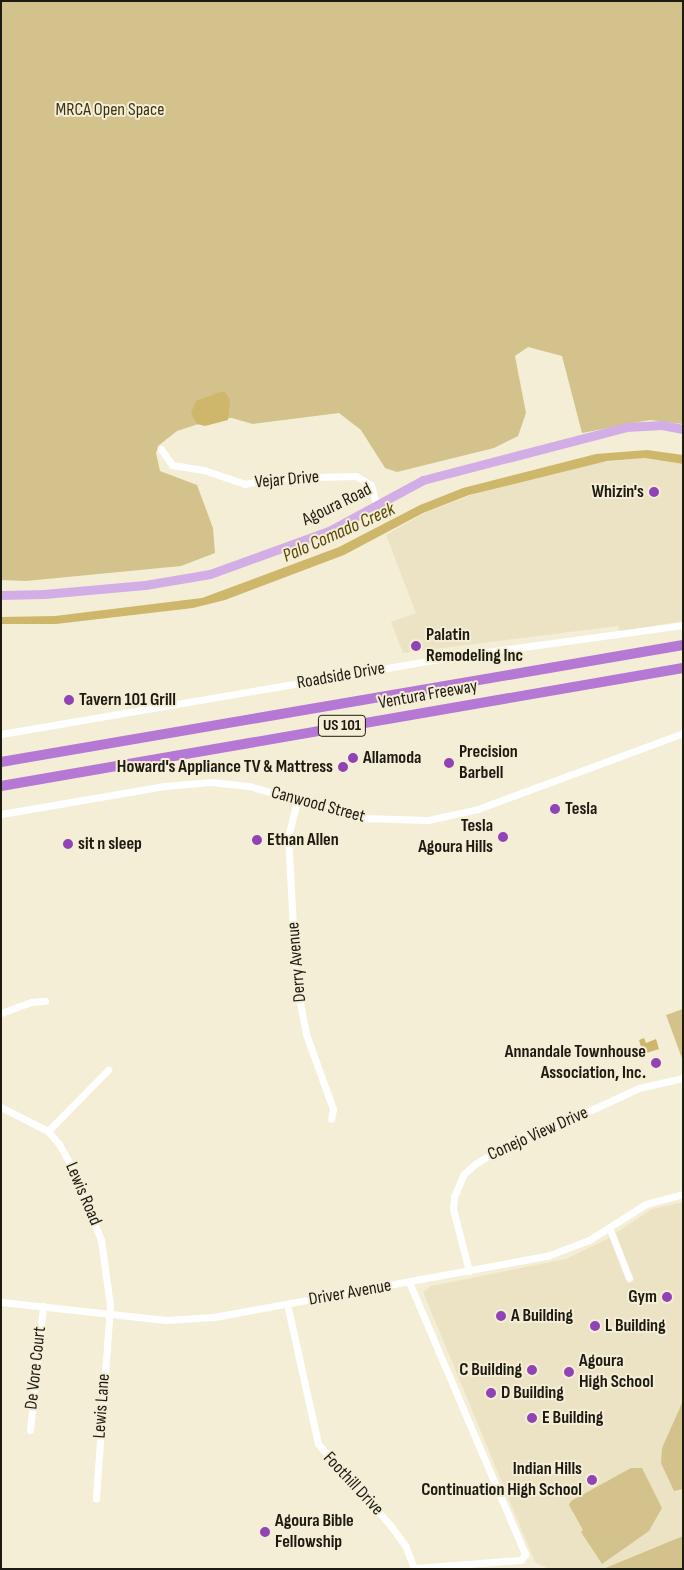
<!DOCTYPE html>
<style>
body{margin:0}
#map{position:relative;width:684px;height:1570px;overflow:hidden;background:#f5eed6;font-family:"Sofia Sans Condensed",sans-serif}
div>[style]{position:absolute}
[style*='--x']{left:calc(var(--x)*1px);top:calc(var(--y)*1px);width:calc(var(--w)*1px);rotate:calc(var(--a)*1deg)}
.built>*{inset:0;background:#ece3c4}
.green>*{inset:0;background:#d3c28b}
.water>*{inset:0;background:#ceb76a}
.minor>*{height:7px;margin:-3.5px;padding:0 3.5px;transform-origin:3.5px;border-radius:3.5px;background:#fff}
.major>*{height:9px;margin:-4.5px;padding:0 4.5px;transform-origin:4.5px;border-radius:4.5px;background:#d3aee6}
.highway>*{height:10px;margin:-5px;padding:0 5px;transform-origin:5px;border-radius:5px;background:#b578d5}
.dots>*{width:14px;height:14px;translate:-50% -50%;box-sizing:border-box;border:2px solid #f5eed6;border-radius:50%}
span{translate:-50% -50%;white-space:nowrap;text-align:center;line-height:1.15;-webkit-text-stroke:4px #f5eed6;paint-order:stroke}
.shield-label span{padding:1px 4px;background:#f5eed6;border:1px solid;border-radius:4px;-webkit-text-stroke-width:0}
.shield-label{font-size:16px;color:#1c1a11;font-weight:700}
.park-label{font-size:18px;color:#3c3210}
.street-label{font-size:18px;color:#1c1a11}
.poi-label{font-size:18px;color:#1c1a11;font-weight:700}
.right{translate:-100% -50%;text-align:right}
.left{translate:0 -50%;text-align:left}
.water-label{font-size:19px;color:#574707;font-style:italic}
.frame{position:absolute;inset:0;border:2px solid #1c1a11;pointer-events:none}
</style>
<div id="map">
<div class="built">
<div style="clip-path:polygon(643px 458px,683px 464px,683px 621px,619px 632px,618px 626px,403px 653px,391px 622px,416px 613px,386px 535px,424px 513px,474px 494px,596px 463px)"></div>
<div style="clip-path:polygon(683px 1202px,683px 1555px,662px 1569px,549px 1569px,535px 1562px,423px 1292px,431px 1286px,566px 1259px,607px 1239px,652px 1209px)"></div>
</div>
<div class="green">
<div style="clip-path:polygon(1px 1px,683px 1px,683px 424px,650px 420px,582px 433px,562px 356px,528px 347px,515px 356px,526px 413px,518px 436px,494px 448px,397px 472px,385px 468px,361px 430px,339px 413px,253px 424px,232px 418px,214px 419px,177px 431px,158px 446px,156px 453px,160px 471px,197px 485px,213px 528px,215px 553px,181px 566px,26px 581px,1px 580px)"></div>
<div style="clip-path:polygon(683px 1009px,683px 1061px,666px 1015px)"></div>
<div style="clip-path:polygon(683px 1401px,683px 1489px,674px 1491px,661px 1463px,662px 1448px)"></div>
<div style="clip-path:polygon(631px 1468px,642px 1468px,662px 1508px,649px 1531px,602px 1564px,581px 1532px,583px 1530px,569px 1505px,571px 1501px)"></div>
<div style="clip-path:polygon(683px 1536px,683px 1569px,603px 1569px)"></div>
</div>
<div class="water">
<div style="clip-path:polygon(221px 392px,225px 392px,230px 400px,228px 420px,205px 426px,197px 424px,191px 413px,196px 401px)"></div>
<div style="clip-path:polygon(647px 450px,683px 455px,683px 464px,645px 458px,607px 461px,469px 495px,423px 513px,344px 555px,225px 600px,193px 608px,56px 624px,1px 624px,1px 617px,55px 616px,202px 598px,339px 547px,420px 505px,463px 488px,596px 454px)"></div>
<div style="clip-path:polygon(644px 1038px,646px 1043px,656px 1039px,659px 1049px,643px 1054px,639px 1040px)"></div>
</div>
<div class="minor">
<div style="--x:161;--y:449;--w:19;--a:55"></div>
<div style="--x:172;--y:465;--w:32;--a:9"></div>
<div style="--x:204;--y:470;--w:43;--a:18.9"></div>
<div style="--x:245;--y:484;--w:30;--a:-12"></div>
<div style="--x:274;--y:478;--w:82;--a:-1.4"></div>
<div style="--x:356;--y:476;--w:17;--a:31"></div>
<div style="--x:371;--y:485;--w:20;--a:75"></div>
<div style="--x:1;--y:734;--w:456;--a:-9.7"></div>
<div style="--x:450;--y:657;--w:235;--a:-7.8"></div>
<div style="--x:297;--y:801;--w:38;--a:104"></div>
<div style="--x:288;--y:838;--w:144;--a:86.8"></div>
<div style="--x:296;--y:982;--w:53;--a:79.1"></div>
<div style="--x:306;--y:1034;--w:80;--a:70.2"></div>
<div style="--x:333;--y:1109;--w:10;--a:101"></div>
<div style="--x:1;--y:814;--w:166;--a:-9.7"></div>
<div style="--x:165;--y:786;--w:46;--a:-5"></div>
<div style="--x:211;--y:782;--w:38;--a:6"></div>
<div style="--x:249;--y:786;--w:116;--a:16.1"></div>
<div style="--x:360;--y:818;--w:68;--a:1.7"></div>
<div style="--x:428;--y:820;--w:51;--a:-12.4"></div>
<div style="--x:478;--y:809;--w:219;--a:-20.3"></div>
<div style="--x:1;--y:1013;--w:32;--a:-20"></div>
<div style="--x:31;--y:1002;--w:14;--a:-4"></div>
<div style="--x:1;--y:1107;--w:53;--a:27.1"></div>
<div style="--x:48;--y:1131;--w:17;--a:50"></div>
<div style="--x:59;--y:1144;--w:29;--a:61"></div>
<div style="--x:73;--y:1169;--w:76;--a:68.5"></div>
<div style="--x:101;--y:1240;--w:67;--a:82.2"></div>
<div style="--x:110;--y:1306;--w:193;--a:94.2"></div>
<div style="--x:48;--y:1131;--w:86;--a:-45.5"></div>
<div style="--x:609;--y:1227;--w:55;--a:68.6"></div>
<div style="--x:469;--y:1271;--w:64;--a:-104.5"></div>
<div style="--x:453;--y:1209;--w:12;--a:-85"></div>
<div style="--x:454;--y:1197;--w:25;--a:-67"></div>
<div style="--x:464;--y:1174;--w:15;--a:-42"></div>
<div style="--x:475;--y:1164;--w:47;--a:-31"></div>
<div style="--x:515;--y:1140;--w:63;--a:-20.4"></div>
<div style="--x:574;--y:1118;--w:72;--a:-24.8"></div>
<div style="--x:639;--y:1088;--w:45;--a:-12.8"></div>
<div style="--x:409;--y:1282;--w:296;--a:66.9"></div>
<div style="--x:525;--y:1554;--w:7;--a:124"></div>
<div style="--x:521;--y:1560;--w:107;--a:175.7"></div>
<div style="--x:1;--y:1302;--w:166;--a:6.2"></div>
<div style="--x:166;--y:1320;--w:48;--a:-3.6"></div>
<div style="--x:214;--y:1317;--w:339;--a:-10.4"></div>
<div style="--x:547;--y:1256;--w:45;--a:-20.9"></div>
<div style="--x:589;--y:1240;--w:67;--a:-32.3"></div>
<div style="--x:646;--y:1204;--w:38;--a:-15"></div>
<div style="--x:287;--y:1304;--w:143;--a:77.5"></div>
<div style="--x:318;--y:1444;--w:110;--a:48.3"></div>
<div style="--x:391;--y:1526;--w:24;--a:54"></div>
<div style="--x:405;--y:1545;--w:26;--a:69"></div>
<div style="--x:30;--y:1430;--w:125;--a:-84"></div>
</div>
<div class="major">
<div style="--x:1;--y:595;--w:43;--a:-1.3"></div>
<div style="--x:44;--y:594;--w:101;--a:-5.1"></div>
<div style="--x:145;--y:585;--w:66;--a:-9.6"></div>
<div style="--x:210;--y:574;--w:127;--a:-19.9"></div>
<div style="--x:329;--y:531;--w:107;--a:-28.5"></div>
<div style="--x:423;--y:480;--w:210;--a:-14.6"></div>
<div style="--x:626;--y:427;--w:36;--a:-3"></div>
<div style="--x:662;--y:425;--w:21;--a:11"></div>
</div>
<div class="highway">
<div style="--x:1;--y:762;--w:692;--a:-9.73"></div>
<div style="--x:1;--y:786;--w:692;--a:-9.82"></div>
</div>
<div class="dots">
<div style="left:654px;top:492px;background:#8f43b4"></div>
<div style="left:416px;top:646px;background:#8f43b4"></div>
<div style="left:69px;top:700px;background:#8f43b4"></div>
<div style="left:353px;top:758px;background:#8f43b4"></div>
<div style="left:449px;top:763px;background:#8f43b4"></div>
<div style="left:343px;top:767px;background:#8f43b4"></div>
<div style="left:555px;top:809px;background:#8f43b4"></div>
<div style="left:503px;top:837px;background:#8f43b4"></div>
<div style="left:257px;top:840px;background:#8f43b4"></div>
<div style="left:68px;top:844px;background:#8f43b4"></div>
<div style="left:656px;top:1063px;background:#8f43b4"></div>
<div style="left:667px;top:1297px;background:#8f43b4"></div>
<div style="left:501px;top:1316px;background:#8f43b4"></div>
<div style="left:595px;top:1326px;background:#8f43b4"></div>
<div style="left:532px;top:1370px;background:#8f43b4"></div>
<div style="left:569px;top:1372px;background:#8f43b4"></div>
<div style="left:491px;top:1393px;background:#8f43b4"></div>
<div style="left:532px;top:1418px;background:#8f43b4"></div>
<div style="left:592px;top:1480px;background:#8f43b4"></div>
<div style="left:265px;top:1532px;background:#8f43b4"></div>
</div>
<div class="shield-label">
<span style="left:342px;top:726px">US 101</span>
</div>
<div class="park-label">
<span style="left:110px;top:110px">MRCA Open Space</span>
</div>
<div class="street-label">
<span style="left:287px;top:480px;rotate:-5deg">Vejar Drive</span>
<span style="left:337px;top:505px;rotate:-26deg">Agoura Road</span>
<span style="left:341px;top:676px;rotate:-10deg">Roadside Drive</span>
<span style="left:428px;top:695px;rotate:-10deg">Ventura Freeway</span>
<span style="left:318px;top:805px;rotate:15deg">Canwood Street</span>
<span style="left:297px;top:962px;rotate:-95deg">Derry Avenue</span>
<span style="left:538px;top:1134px;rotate:-24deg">Conejo View Drive</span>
<span style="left:83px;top:1194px;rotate:67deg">Lewis Road</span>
<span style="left:350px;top:1293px;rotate:-10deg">Driver Avenue</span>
<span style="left:36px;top:1368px;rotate:-84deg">De Vore Court</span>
<span style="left:102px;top:1406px;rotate:-86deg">Lewis Lane</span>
<span style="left:353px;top:1484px;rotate:47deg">Foothill Drive</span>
</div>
<div class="poi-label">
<span class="right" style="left:644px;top:492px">Whizin's</span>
<span class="left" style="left:426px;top:646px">Palatin<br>Remodeling Inc</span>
<span class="left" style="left:79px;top:700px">Tavern 101 Grill</span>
<span class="left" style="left:459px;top:763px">Precision<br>Barbell</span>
<span class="left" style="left:363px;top:758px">Allamoda</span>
<span class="right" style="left:333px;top:767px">Howard's Appliance TV &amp; Mattress</span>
<span class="left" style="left:565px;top:809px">Tesla</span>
<span class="right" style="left:493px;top:837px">Tesla<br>Agoura Hills</span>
<span class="left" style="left:267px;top:840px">Ethan Allen</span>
<span class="left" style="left:78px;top:844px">sit n sleep</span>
<span class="right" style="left:646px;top:1063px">Annandale Townhouse<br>Association, Inc.</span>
<span class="right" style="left:657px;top:1297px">Gym</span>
<span class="left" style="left:511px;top:1316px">A Building</span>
<span class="left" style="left:605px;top:1326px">L Building</span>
<span class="left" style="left:579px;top:1372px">Agoura<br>High School</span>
<span class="right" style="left:522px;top:1370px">C Building</span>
<span class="left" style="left:501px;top:1393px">D Building</span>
<span class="left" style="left:542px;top:1418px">E Building</span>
<span class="right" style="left:582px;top:1480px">Indian Hills<br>Continuation High School</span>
<span class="left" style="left:275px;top:1532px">Agoura Bible<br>Fellowship</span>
</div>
<div class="water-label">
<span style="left:339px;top:533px;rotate:-24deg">Palo Comado Creek</span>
</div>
<div class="frame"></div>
</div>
